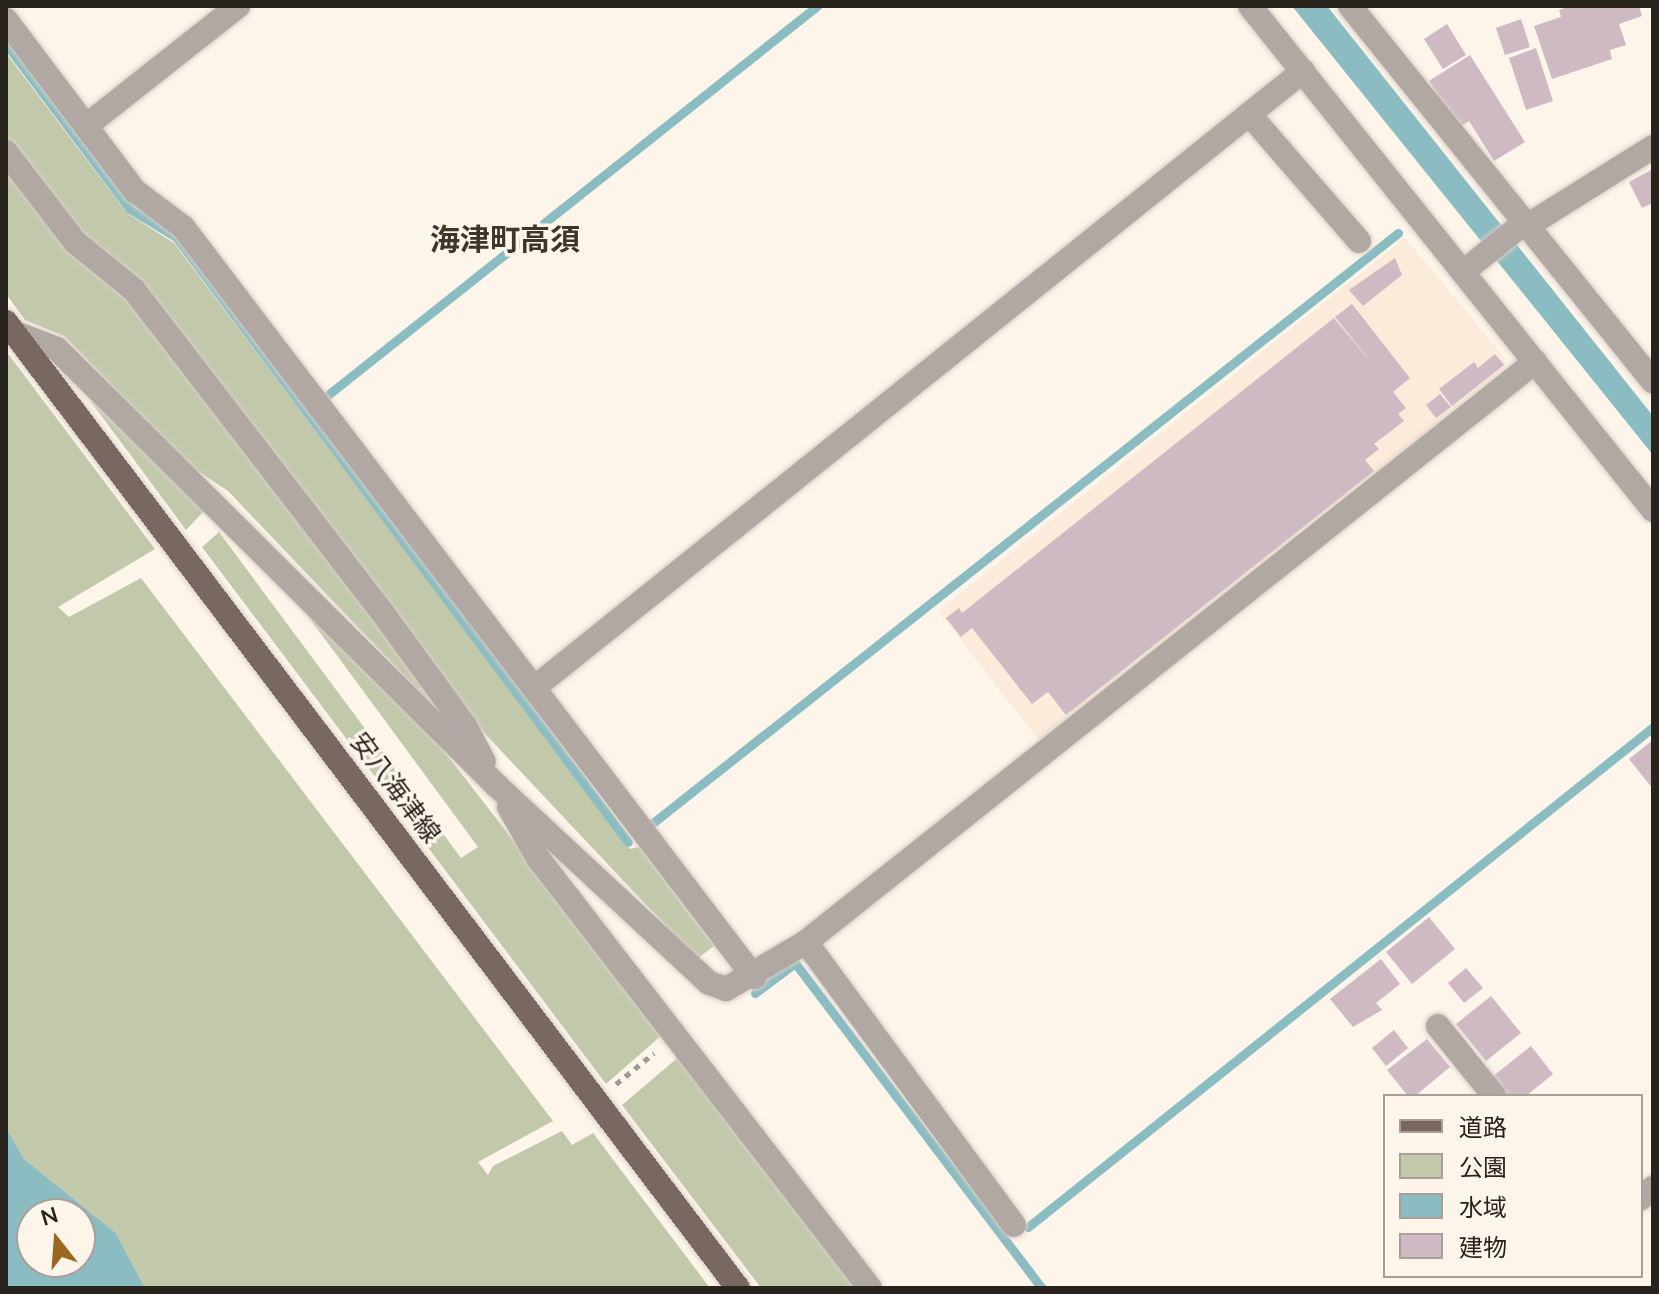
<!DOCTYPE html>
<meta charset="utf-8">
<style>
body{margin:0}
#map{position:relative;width:1659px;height:1294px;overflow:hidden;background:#fdf4ea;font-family:"Nunito Sans","Noto Sans JP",sans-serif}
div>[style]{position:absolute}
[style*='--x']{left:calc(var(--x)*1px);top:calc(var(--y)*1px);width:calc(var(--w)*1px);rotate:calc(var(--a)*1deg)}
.built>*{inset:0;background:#fceada}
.green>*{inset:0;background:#c2c9ab}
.water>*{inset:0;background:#8abcc2}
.stream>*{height:9px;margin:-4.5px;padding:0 4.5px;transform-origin:4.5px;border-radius:4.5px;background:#8abcc2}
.building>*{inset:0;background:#cfbac3}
.path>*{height:5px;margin-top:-2.5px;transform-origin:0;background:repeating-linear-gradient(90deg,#9f9890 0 6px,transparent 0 12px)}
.roads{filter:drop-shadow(0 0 2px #d7cec5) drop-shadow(0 0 2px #d7cec5)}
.minor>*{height:24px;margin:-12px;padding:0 12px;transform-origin:12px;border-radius:12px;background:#b1a8a4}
.major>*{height:24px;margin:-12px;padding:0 12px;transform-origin:12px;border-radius:12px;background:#786861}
span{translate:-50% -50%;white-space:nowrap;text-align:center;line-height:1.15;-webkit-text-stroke:7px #fdf4ea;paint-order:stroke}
.street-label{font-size:26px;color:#28231d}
.quarter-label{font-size:30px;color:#413428;font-weight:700}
.frame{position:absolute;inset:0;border:8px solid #28231d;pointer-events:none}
.legend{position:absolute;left:1383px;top:1094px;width:260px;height:184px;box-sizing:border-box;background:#fdf4ea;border:2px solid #a8a098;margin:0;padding:10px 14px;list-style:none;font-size:24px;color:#28231d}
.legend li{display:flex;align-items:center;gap:16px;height:40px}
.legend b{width:40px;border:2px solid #a8a098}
.north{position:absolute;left:16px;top:1198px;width:80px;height:80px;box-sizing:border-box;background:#fdf4ea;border:2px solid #a8a098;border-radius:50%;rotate:343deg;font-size:22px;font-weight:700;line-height:32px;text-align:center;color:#28231d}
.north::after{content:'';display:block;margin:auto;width:28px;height:36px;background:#9b671e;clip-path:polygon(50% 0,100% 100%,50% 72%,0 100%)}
</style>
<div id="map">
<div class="built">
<div style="clip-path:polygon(1405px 238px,1504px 357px,1505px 368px,1039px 740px,938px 611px)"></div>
</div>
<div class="green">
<div style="clip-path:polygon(6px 53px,127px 213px,174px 243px,630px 849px,639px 847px,714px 946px,697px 959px,473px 721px,391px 606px,132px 272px,81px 235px,6px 136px)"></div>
<div style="clip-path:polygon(6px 169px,71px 254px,124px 292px,467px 742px,228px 491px,187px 464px,64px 336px,25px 320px,6px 294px)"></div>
<div style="clip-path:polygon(6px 351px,155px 549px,58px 607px,69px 617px,141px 578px,553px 1121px,478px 1162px,488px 1175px,493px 1166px,562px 1131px,572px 1145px,593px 1133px,710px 1288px,145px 1288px,116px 1233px,24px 1159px,6px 1128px)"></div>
<div style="clip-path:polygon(89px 399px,205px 510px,186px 530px)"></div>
<div style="clip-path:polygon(219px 532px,461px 858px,478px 847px,294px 597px,437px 742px,663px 1034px,606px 1084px,202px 547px)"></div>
<div style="clip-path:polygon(681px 1055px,858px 1288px,761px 1288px,622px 1105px)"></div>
</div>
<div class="water">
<div style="clip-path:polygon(1292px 6px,1327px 6px,1653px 416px,1653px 455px)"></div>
<div style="clip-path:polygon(evenodd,6px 1128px,24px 1159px,116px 1233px,145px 1288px,6px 1288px,6px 1128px,32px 1214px,80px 1214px,80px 1262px,32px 1262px,32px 1214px)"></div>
</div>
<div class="stream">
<div style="--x:6;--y:44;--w:206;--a:53.1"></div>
<div style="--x:130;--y:209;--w:54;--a:31.3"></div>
<div style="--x:176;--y:237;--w:755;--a:53.24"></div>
<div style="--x:324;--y:398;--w:630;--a:-38.49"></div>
<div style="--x:654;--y:822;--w:949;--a:-38.37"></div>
<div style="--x:755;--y:993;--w:50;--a:-36.9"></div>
<div style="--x:795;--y:963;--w:408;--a:52.8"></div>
<div style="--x:1028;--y:1227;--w:800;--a:-38.66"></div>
</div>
<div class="building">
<div style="clip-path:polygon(1570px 6px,1639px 6px,1642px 16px,1619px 24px,1626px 45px,1610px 50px,1612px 59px,1552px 79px,1534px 26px,1561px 17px,1559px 10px)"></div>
<div style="clip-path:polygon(1521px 19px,1530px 47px,1505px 55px,1496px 28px)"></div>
<div style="clip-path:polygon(1447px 24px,1466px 55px,1443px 69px,1424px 39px)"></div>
<div style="clip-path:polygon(1536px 48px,1553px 101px,1526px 110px,1509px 58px)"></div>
<div style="clip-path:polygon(1470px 55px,1525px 142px,1494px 161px,1469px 121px,1458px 128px,1429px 81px)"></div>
<div style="clip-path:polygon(1653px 169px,1653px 203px,1642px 208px,1629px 182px)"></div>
<div style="clip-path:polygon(1395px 258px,1402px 275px,1363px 306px,1349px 290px)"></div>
<div style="clip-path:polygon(1352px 304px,1410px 378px,1393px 392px,1406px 408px,1398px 414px,1404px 421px,1374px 444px,1379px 449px,1365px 460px,1374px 471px,1066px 715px,1048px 692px,1032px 704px,972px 628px,961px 637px,946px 618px,959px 608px,962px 613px,1334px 318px,1376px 368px,1335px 317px)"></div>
<div style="clip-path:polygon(1495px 354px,1504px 365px,1452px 406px,1439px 389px,1474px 362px,1478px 368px)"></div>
<div style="clip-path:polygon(1440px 394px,1451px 407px,1436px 418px,1426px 405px)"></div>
<div style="clip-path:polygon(1653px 740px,1653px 789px,1629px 759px)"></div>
<div style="clip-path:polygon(1429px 917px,1455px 949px,1412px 984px,1386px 952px)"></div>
<div style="clip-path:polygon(1381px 959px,1400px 984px,1376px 1003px,1382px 1010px,1353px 1027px,1330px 999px)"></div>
<div style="clip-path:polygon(1466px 968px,1483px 988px,1464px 1003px,1448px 983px)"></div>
<div style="clip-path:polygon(1491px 996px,1521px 1033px,1486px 1061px,1456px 1024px)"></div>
<div style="clip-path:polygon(1394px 1030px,1408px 1048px,1386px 1066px,1372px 1048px)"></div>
<div style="clip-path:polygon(1427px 1039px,1450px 1067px,1415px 1096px,1408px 1096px,1387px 1070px)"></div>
<div style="clip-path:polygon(1531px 1046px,1553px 1074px,1526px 1096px,1508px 1096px,1492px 1077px)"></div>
</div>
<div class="path">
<div style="--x:616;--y:1084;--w:49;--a:-39.2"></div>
</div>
<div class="roads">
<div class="minor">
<div style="--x:1250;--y:6;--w:645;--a:51.35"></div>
<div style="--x:1350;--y:6;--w:482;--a:51.1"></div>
<div style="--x:6;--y:20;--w:214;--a:53"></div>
<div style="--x:135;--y:191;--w:60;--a:36.9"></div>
<div style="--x:183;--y:227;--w:943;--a:52.72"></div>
<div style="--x:1249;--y:114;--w:168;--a:49.1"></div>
<div style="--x:86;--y:126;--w:194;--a:-38.3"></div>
<div style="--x:6;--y:152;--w:113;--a:52.5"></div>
<div style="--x:75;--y:242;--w:76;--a:39.1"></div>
<div style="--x:134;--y:290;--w:406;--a:52.4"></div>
<div style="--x:382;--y:612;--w:141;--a:53.9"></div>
<div style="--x:465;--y:726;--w:40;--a:62"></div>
<div style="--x:1527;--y:226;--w:149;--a:-32.1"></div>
<div style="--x:1463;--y:272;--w:78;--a:-38.8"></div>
<div style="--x:15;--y:333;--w:45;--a:20.9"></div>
<div style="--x:57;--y:349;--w:620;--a:44.8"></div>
<div style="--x:497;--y:786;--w:289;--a:42.9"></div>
<div style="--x:709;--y:983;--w:18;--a:19"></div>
<div style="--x:726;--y:989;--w:93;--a:-30.4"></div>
<div style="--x:806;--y:942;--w:932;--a:-38.51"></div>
<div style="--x:534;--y:688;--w:986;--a:-38.74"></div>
<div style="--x:509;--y:807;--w:59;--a:60.4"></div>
<div style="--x:538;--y:858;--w:543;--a:52.33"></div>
<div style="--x:806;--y:942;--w:351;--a:53.7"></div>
<div style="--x:1438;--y:1026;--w:90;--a:51.3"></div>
<div style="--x:1641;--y:1198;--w:16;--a:-40"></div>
</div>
<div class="major">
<div style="--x:6;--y:322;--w:1212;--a:52.85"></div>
</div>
</div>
<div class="street-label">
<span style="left:395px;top:788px;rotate:53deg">安八海津線</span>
</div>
<div class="quarter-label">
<span style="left:505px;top:241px">海津町高須</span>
</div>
<div class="frame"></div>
<ul class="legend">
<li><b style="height:10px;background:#786861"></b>道路</li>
<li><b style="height:22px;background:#c2c9ab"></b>公園</li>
<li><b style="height:22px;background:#8abcc2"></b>水域</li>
<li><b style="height:22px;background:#cfbac3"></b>建物</li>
</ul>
<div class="north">N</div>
</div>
